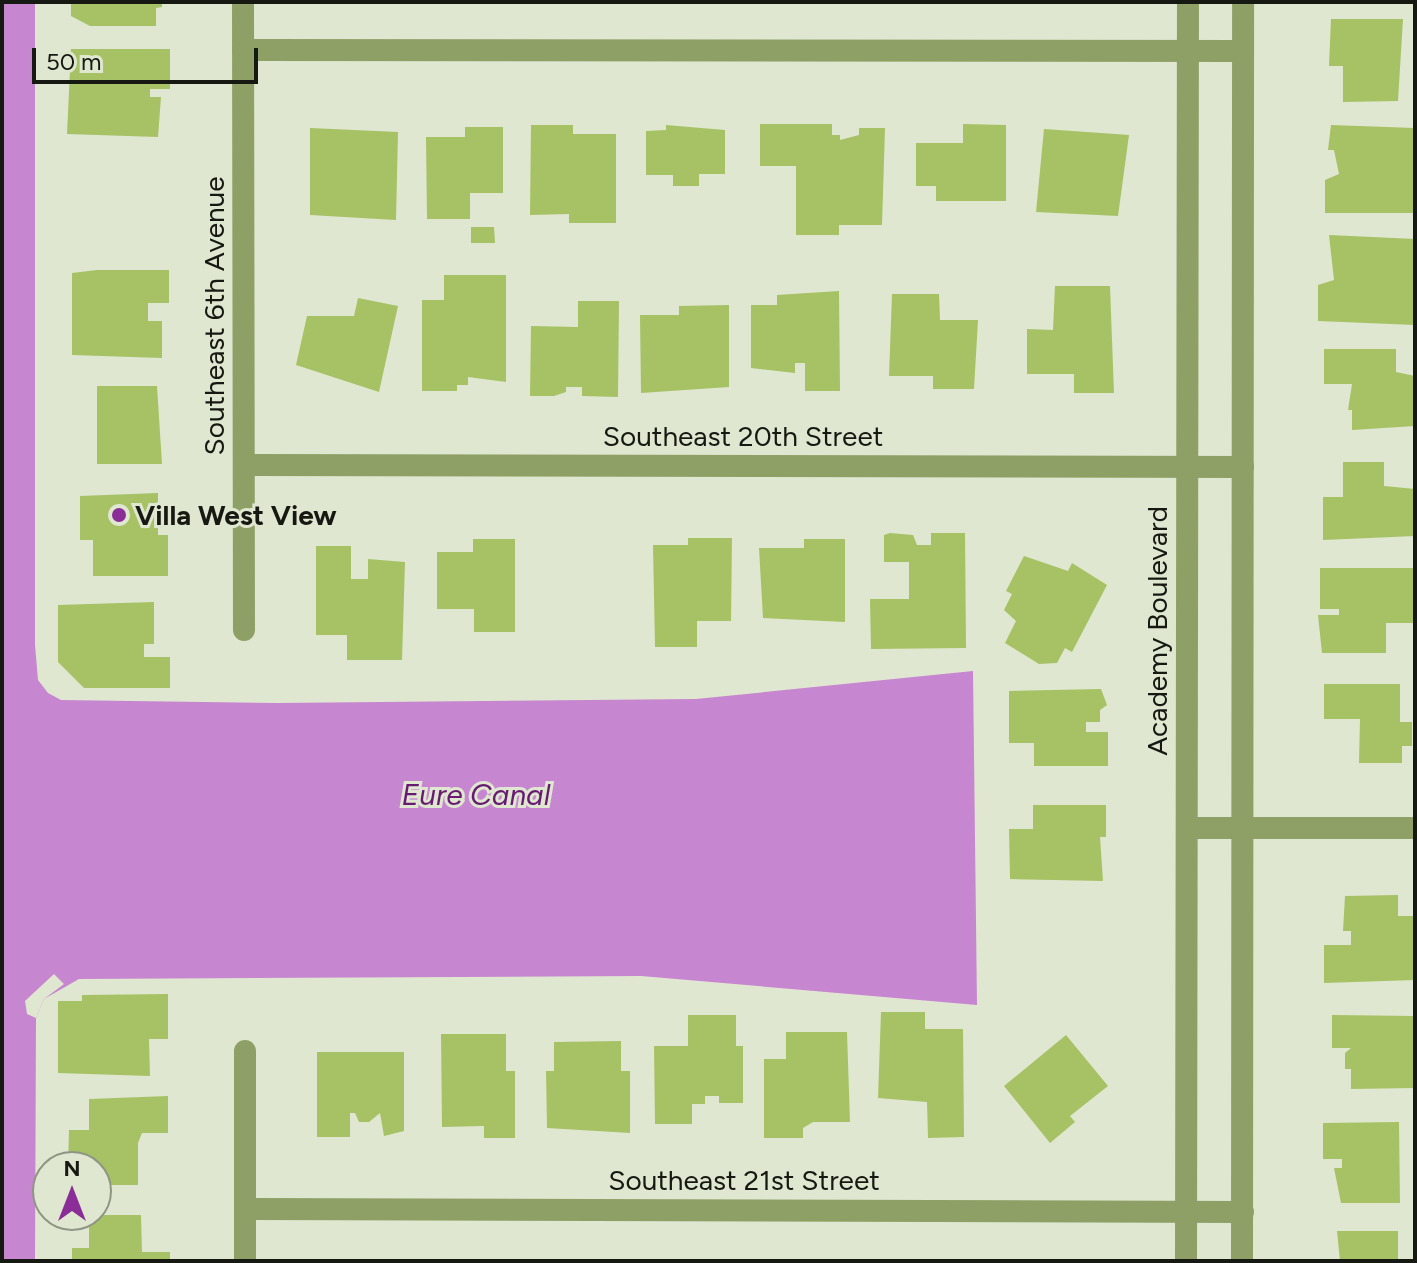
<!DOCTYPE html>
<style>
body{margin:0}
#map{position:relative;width:1417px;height:1263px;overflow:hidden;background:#dfe7d0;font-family:Figtree,sans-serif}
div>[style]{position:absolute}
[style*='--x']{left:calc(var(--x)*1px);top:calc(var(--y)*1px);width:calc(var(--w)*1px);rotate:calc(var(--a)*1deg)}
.water>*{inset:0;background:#c786d0}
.pier>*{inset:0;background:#dfe7d0}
.building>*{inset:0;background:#a6c264}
.minor>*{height:22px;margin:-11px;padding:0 11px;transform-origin:11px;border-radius:11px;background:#8ea066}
.tertiary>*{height:22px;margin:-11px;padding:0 11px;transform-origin:11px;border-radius:11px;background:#8ea066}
.dots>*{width:22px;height:22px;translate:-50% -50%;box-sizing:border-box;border:4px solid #dfe7d0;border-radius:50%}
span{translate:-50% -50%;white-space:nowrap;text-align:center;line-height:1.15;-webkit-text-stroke:6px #dfe7d0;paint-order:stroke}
.street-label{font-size:28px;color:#161911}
.poi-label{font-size:28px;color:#161911;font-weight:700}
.left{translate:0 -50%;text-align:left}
.water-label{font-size:30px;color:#681a73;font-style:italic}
.frame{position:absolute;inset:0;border:4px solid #161911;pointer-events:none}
.north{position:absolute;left:32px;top:1151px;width:80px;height:80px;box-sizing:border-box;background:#dfe7d0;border:2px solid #8f9584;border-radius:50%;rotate:0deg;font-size:22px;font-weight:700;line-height:32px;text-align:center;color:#161911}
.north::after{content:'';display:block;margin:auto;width:28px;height:36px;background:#8a2d97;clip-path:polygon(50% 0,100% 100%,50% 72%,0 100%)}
.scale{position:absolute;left:32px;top:48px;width:226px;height:36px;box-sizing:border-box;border:4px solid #161911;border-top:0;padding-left:10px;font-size:24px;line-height:28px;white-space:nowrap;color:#161911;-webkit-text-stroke:6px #dfe7d0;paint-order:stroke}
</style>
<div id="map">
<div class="water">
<div style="clip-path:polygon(2px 2px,35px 2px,35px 645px,38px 680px,48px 693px,61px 700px,277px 703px,696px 699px,973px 671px,977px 1005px,641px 976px,79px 979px,44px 999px,36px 1018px,35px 1261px,2px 1261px)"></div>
</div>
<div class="pier">
<div style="clip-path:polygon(54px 974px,64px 984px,44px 999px,36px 1018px,27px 1014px,25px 1001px)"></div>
</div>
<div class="building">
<div style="clip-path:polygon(71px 2px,162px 2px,162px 7px,156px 8px,156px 26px,90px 26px,71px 16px)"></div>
<div style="clip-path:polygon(1331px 19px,1403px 19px,1398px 101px,1343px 102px,1343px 66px,1329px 66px)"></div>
<div style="clip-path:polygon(71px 49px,170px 49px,170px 89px,150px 89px,150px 97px,161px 97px,158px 137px,67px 134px)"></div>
<div style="clip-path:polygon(760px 124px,832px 124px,832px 135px,840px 135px,840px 140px,859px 135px,859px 128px,885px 128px,882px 225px,839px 225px,839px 235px,796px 235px,796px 166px,760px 166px)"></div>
<div style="clip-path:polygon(963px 124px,1006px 125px,1006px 201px,936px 201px,936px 186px,916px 186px,916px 143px,963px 143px)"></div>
<div style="clip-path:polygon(531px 125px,573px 125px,573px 134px,616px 134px,616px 223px,569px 223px,569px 214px,530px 215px)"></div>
<div style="clip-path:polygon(666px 125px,725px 130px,725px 174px,699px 174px,699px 186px,673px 186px,673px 175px,646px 175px,646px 131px,666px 130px)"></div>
<div style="clip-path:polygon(1331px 125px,1415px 128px,1415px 213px,1325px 213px,1325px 180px,1339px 174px,1334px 150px,1328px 150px)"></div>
<div style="clip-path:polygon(465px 127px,503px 127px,503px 193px,470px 193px,470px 219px,427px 219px,426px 137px,465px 137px)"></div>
<div style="clip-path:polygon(310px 128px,398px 132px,396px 220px,310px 215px)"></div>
<div style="clip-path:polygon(1044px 129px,1129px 135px,1118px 216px,1036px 212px)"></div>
<div style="clip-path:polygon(471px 227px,494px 227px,495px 243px,471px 243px)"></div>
<div style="clip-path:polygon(1329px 235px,1415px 239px,1415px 325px,1318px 321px,1318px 285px,1334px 280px)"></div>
<div style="clip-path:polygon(97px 270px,169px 270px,169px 303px,148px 303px,148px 321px,162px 321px,162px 358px,72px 355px,72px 273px)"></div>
<div style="clip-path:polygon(444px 275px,506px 275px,506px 382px,468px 377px,468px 385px,457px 385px,457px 391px,422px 391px,422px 300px,444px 300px)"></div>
<div style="clip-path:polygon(1055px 286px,1110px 286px,1114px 393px,1074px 393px,1074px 374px,1027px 374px,1027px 329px,1053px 330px)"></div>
<div style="clip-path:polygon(839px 291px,840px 391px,805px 391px,805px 363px,795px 363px,795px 373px,751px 368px,751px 305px,777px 305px,777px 295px)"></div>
<div style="clip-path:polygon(892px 294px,939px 294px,940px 320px,978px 320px,974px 389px,933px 389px,933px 376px,889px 376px)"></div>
<div style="clip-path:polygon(358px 298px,398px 306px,379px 392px,296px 365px,307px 316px,354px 316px)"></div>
<div style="clip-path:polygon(578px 301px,619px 301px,618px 397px,582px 396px,582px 387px,566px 387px,566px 392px,554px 396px,530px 396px,531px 326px,578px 327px)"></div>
<div style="clip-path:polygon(729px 305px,729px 387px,641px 393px,640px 315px,679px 315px,679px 306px)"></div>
<div style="clip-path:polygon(1324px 349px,1396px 349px,1396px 372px,1415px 376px,1415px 426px,1352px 430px,1352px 410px,1348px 410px,1352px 384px,1324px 384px)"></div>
<div style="clip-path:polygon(97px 386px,157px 386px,162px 464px,97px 464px)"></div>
<div style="clip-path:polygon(1343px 462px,1384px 462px,1384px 486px,1415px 489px,1415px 536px,1323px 540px,1323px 497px,1343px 497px)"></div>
<div style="clip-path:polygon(158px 493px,158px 535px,168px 535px,168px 576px,93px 576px,93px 540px,80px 540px,80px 496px)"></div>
<div style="clip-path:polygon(890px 533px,913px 535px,917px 545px,931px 545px,931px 533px,965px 533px,966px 648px,871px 649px,870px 599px,909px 599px,909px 562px,884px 562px,884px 535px)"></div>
<div style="clip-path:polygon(688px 538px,732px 538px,731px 621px,697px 621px,697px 647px,655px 647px,653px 545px,688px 545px)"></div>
<div style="clip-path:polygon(473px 539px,515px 539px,515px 632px,474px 632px,474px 609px,437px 609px,437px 552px,473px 552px)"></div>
<div style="clip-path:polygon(804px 539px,845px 539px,845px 622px,763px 618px,759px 548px,804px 548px)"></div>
<div style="clip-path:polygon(316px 546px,351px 546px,351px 579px,368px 579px,368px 559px,405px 562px,402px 660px,347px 660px,347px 635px,316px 635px)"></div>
<div style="clip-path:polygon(1024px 556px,1068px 571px,1072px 563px,1107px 585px,1072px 652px,1065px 648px,1057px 663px,1039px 664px,1005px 643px,1016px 621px,1004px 610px,1012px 594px,1006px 591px)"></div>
<div style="clip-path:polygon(1320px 568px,1415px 568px,1415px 623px,1386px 623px,1386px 653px,1322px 653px,1318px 615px,1339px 615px,1339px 609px,1320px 609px)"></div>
<div style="clip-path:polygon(154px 602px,154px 644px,144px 644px,144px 657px,170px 657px,170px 688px,84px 688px,58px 662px,58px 605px)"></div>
<div style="clip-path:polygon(1324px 684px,1400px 684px,1400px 722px,1412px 722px,1412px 746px,1402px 746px,1402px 763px,1359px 763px,1360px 719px,1324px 719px)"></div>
<div style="clip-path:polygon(1101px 689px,1107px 705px,1100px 710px,1100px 722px,1086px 722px,1086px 732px,1108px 732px,1108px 766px,1034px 766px,1034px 743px,1009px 743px,1009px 691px)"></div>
<div style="clip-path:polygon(1033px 805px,1106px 805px,1106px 837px,1100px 837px,1103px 881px,1010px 879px,1009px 829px,1033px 829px)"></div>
<div style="clip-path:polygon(1398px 895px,1398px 916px,1415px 916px,1415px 980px,1324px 983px,1324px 945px,1351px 945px,1351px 931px,1343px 931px,1345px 896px)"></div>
<div style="clip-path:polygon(168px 994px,168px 1039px,149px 1039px,150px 1076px,58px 1073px,58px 1001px,82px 1001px,82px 995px)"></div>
<div style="clip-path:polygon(881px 1012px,925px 1012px,925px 1029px,963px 1029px,964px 1137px,928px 1138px,927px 1102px,878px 1098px)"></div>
<div style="clip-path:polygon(688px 1015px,736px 1015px,736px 1046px,743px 1046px,743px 1103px,719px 1103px,719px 1096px,705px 1096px,705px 1104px,692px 1104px,692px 1124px,655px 1124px,654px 1046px,688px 1046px)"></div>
<div style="clip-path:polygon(1332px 1015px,1415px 1016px,1415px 1088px,1351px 1089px,1351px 1069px,1345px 1069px,1345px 1053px,1351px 1048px,1332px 1048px)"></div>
<div style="clip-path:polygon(786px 1032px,847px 1032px,850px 1122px,813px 1122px,803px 1128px,803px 1138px,764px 1138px,764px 1059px,786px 1059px)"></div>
<div style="clip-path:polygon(441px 1034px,506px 1034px,506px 1071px,515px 1071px,515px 1138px,484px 1138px,484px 1126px,442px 1127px)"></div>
<div style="clip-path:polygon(1066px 1035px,1108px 1086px,1070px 1116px,1075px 1122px,1050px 1143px,1004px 1086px)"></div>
<div style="clip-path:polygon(621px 1041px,621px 1071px,630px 1071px,630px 1133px,547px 1128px,546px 1071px,554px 1071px,554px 1042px)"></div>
<div style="clip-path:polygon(317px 1052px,404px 1052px,404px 1131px,384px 1136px,380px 1113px,369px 1122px,359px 1122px,355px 1113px,350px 1113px,350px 1137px,317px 1137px)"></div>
<div style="clip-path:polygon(168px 1096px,168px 1133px,142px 1133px,138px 1143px,138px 1185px,96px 1185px,96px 1167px,68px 1167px,69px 1130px,89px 1130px,89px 1099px)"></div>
<div style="clip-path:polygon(1399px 1122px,1400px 1203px,1341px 1203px,1334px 1168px,1342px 1168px,1342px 1159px,1323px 1159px,1323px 1123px)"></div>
<div style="clip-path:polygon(89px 1215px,141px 1215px,142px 1252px,170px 1252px,170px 1261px,72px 1261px,72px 1248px,89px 1248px)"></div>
<div style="clip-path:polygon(1337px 1231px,1398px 1231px,1398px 1261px,1340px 1261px)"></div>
</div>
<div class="minor">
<div style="--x:243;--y:2;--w:628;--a:89.91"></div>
<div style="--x:243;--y:50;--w:1000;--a:0.06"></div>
<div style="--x:244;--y:465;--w:999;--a:0.11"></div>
<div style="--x:1187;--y:828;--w:228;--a:0"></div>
<div style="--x:245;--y:1209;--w:998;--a:0.17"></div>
<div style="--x:245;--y:1261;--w:210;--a:-90"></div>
</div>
<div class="tertiary">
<div style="--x:1186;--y:1261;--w:1259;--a:-89.91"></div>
<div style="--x:1242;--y:1261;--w:1259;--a:-89.95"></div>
</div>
<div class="dots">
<div style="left:119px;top:515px;background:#8a2d97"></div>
</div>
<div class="street-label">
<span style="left:214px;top:316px;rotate:-90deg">Southeast 6th Avenue</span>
<span style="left:743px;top:436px">Southeast 20th Street</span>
<span style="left:1157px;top:631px;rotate:-90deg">Academy Boulevard</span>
<span style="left:744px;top:1180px">Southeast 21st Street</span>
</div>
<div class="poi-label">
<span class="left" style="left:135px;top:515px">Villa West View</span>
</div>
<div class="water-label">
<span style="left:476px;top:795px">Eure Canal</span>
</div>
<div class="frame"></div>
<div class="north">N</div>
<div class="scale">50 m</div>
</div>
